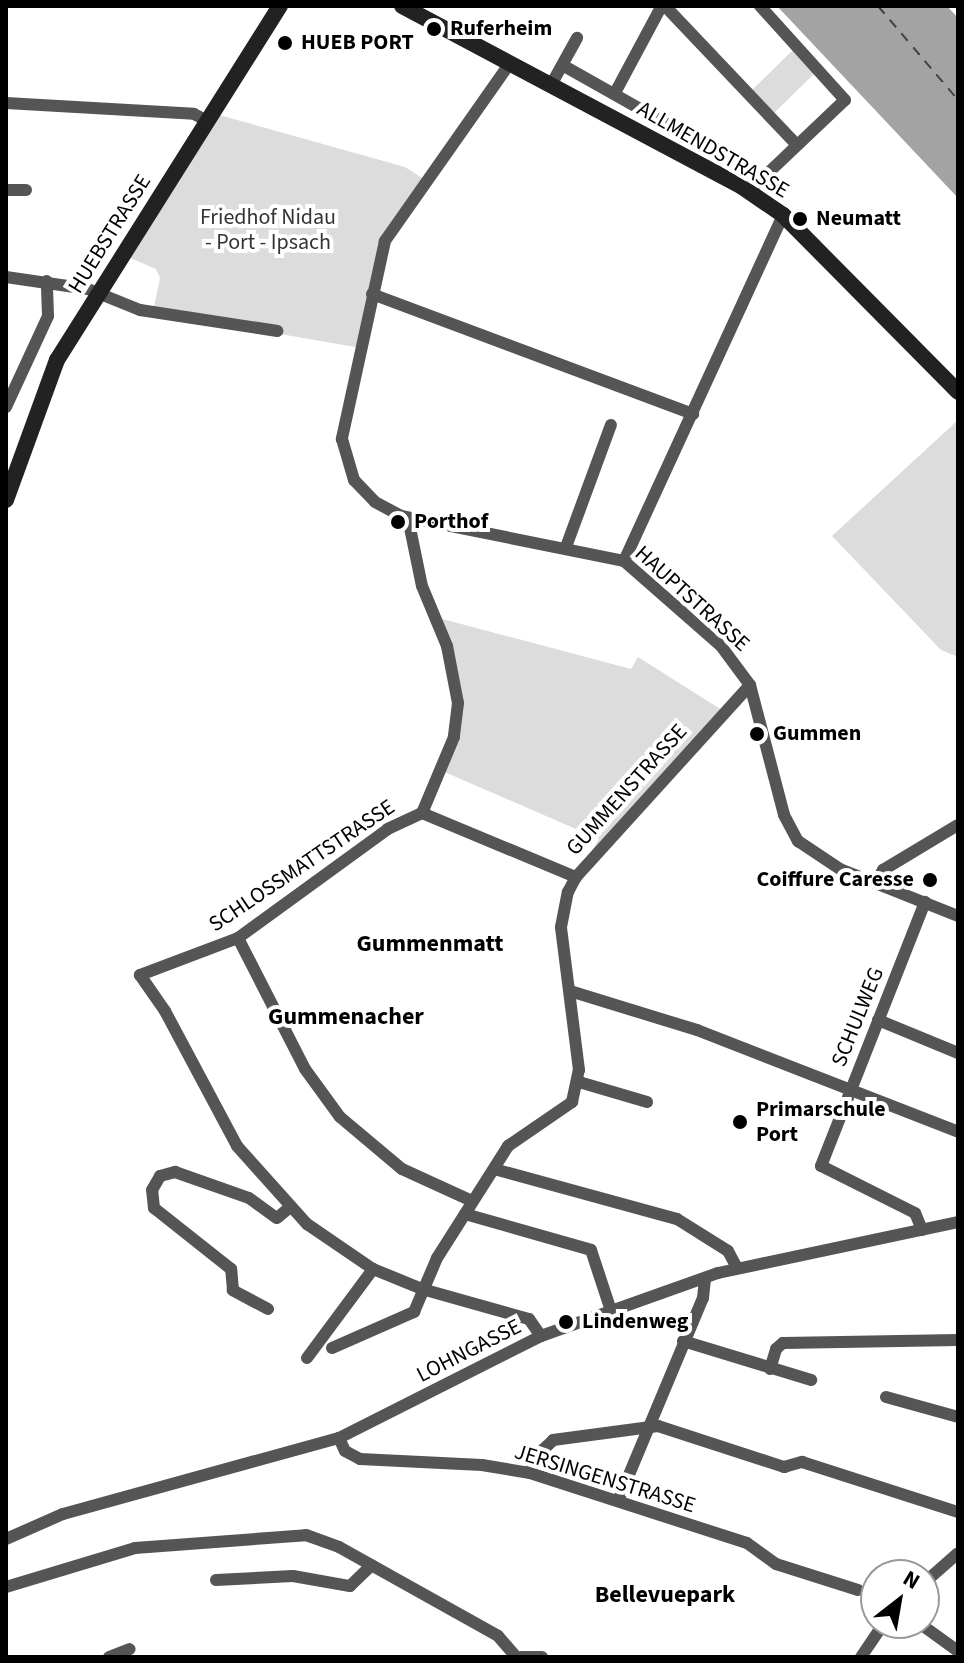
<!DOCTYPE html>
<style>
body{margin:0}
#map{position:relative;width:964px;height:1663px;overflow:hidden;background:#fff;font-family:"Source Sans 3",sans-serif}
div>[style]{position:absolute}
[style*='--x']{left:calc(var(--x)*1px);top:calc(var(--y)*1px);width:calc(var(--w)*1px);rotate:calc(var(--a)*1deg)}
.green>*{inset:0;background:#dcdcdc}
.water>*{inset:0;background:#a3a3a3}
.ferry>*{height:2px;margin-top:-1px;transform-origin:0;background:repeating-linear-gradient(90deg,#444 0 10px,transparent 0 18px)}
.minor>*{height:12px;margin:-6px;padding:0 6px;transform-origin:6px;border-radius:6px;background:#555}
.secondary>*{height:16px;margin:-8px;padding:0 8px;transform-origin:8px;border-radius:8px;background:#222}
.dots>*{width:22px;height:22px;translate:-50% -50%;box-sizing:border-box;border:4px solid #fff;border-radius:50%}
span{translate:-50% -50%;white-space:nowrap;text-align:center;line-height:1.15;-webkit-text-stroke:8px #fff;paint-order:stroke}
.poi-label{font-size:22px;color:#000;font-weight:700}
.left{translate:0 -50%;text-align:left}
.right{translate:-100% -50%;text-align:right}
.street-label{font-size:22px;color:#000}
.park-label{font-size:22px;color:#333}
.neighbourhood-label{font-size:24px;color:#000;font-weight:700}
.frame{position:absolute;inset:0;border:8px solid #000;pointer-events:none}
.north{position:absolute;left:860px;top:1559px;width:80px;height:80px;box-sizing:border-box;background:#fff;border:2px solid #999;border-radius:50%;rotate:31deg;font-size:22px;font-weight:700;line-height:32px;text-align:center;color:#000}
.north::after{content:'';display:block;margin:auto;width:28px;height:36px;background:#000;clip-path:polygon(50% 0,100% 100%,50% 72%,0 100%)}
</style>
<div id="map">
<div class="green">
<div style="clip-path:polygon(795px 48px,816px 72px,772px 115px,751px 91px)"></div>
<div style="clip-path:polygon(212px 113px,405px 167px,424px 179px,394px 222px,361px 348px,153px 312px,160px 278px,156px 269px,128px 257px)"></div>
<div style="clip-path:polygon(958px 420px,958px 657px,941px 650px,832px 536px)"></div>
<div style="clip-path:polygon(435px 617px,631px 669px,638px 657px,725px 712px,576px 877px,599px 839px,440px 770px,458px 703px)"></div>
</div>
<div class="water">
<div style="clip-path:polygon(777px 6px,947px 6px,958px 18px,958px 198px)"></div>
</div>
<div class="ferry">
<div style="--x:878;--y:6;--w:123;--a:49.6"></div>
</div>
<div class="minor">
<div style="--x:510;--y:63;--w:218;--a:125.1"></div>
<div style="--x:385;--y:241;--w:203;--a:102.3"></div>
<div style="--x:342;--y:439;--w:43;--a:73.7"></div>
<div style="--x:354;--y:480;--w:30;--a:46"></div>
<div style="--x:375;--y:502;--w:30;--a:28"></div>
<div style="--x:401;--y:516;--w:227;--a:11.4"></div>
<div style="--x:624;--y:561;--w:129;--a:41.2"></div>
<div style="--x:721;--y:646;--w:49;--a:53.4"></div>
<div style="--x:750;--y:685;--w:134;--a:75.3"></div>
<div style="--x:784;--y:815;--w:30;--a:62"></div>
<div style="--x:798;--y:841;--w:50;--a:33.7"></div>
<div style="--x:840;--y:869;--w:127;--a:21.7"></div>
<div style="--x:564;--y:66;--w:226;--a:29.4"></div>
<div style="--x:551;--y:85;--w:54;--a:-61"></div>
<div style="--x:616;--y:91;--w:95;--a:-61.8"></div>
<div style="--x:661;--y:7;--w:5;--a:0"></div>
<div style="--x:666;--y:7;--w:189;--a:46.5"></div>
<div style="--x:6;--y:103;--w:188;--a:3.3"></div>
<div style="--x:194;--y:114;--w:15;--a:28"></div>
<div style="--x:6;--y:190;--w:20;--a:0"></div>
<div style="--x:749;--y:191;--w:132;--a:-43.5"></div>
<div style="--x:845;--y:100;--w:127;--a:-132.1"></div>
<div style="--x:6;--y:277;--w:83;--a:8.3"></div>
<div style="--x:88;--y:289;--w:56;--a:22"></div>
<div style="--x:140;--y:310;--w:139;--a:8.7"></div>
<div style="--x:372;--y:294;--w:343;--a:20.5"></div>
<div style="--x:6;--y:407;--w:100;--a:-65.2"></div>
<div style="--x:48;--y:316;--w:35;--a:-92"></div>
<div style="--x:408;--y:518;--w:69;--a:78.4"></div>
<div style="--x:422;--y:586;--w:65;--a:67.4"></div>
<div style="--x:447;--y:646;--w:58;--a:79.1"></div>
<div style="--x:458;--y:703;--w:34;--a:97"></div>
<div style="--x:454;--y:737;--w:82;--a:112.8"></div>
<div style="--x:566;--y:547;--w:130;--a:-69.8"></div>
<div style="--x:624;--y:561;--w:381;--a:-65.3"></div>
<div style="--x:422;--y:813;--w:38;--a:155"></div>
<div style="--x:388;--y:829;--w:185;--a:144"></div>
<div style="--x:238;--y:938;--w:105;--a:159.3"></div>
<div style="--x:140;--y:975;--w:44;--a:55.2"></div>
<div style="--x:165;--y:1011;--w:153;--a:61.9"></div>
<div style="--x:237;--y:1146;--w:105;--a:48.1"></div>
<div style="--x:307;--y:1224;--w:80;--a:34.3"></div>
<div style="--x:373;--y:1269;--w:53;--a:22.2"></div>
<div style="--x:422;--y:1289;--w:111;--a:15.7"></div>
<div style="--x:529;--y:1319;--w:21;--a:55"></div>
<div style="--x:422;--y:813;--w:167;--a:22.6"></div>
<div style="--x:876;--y:883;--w:15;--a:-62"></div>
<div style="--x:883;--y:870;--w:87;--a:-31"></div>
<div style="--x:238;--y:938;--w:147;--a:62.9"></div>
<div style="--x:305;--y:1069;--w:59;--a:53.9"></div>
<div style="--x:340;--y:1117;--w:81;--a:40"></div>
<div style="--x:402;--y:1169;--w:77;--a:24.6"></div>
<div style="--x:570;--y:991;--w:133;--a:17.1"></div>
<div style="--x:697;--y:1030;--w:280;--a:21.3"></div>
<div style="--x:878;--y:1020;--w:87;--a:22.4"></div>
<div style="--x:579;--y:1082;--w:71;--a:16.4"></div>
<div style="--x:494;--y:1169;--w:190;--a:15.3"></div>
<div style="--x:677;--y:1219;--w:60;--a:32.1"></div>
<div style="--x:728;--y:1251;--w:19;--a:62"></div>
<div style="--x:465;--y:1214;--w:131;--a:15.9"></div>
<div style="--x:591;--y:1250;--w:67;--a:71.8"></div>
<div style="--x:922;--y:1230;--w:18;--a:-112"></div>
<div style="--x:915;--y:1213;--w:105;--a:-153.4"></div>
<div style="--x:821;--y:1166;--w:284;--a:-68.5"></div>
<div style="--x:268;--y:1309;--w:40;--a:-152"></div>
<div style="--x:233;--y:1290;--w:21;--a:-95"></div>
<div style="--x:231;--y:1269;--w:98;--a:-141.6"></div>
<div style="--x:154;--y:1208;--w:18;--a:-96"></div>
<div style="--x:152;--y:1190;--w:16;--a:-60"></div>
<div style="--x:160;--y:1176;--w:16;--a:-15"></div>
<div style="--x:175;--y:1172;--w:78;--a:19.4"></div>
<div style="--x:249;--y:1198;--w:34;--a:36"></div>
<div style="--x:277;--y:1218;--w:17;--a:-40"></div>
<div style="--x:683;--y:1341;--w:134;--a:16.9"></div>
<div style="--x:332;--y:1348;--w:90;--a:-23.7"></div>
<div style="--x:414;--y:1312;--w:59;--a:-66.9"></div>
<div style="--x:437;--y:1258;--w:133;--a:-57.6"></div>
<div style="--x:508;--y:1146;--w:78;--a:-34.5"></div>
<div style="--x:572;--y:1102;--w:33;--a:-78"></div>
<div style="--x:579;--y:1070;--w:144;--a:-97.2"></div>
<div style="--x:561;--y:927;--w:36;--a:-79"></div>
<div style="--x:568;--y:892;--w:17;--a:-62"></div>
<div style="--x:576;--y:877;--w:259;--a:-47.8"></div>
<div style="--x:307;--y:1358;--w:111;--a:-53.4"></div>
<div style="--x:770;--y:1369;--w:21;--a:-73"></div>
<div style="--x:776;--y:1349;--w:9;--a:-41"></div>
<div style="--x:783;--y:1343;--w:175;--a:-1"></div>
<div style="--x:886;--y:1397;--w:75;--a:15.5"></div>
<div style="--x:339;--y:1438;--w:14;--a:65"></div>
<div style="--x:345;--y:1451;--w:17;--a:28"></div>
<div style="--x:360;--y:1459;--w:122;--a:2.8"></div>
<div style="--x:482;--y:1465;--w:49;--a:9.5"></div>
<div style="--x:530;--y:1473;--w:228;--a:17.9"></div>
<div style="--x:747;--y:1543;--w:36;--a:36"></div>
<div style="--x:776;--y:1564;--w:86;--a:17.6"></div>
<div style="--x:530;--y:1473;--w:16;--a:-75"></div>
<div style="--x:534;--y:1458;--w:26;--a:-43"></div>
<div style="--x:553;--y:1440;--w:106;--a:-7.6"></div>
<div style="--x:658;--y:1426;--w:133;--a:18"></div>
<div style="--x:784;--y:1467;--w:19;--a:-16"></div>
<div style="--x:802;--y:1462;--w:164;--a:17.8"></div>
<div style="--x:618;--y:1501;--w:220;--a:-67.3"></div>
<div style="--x:703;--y:1298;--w:19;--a:-84"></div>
<div style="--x:6;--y:1539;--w:62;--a:-23.7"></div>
<div style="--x:63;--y:1514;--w:286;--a:-15.4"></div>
<div style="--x:339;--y:1438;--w:226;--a:-26.8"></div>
<div style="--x:541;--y:1336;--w:188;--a:-19.6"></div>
<div style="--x:718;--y:1273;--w:245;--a:-12"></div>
<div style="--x:216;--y:1580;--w:77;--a:-3"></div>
<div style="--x:293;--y:1576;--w:58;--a:10"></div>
<div style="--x:350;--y:1586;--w:30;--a:-44"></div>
<div style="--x:924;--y:1583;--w:45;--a:-41.4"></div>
<div style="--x:6;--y:1587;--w:135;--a:-16.8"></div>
<div style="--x:135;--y:1548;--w:171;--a:-4.3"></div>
<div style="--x:306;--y:1535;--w:35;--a:20"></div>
<div style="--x:339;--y:1547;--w:182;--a:29.2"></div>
<div style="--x:498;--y:1636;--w:28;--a:49"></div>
<div style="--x:919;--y:1623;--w:48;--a:35.7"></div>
<div style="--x:109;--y:1657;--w:22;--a:-21"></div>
<div style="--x:521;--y:1657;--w:21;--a:0"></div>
<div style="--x:861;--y:1657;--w:41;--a:-55.9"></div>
</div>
<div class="secondary">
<div style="--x:402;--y:6;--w:385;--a:28"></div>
<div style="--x:742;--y:187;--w:50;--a:34.3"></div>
<div style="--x:783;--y:215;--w:249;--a:45.3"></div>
<div style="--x:6;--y:500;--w:149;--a:-70"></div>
<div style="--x:57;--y:360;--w:418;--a:-57.8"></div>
</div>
<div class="dots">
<div style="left:434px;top:29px;background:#000"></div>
<div style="left:285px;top:43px;background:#000"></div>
<div style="left:800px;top:219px;background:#000"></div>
<div style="left:398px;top:522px;background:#000"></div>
<div style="left:757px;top:734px;background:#000"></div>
<div style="left:930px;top:880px;background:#000"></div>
<div style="left:740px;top:1122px;background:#000"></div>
<div style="left:566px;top:1322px;background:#000"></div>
</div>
<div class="poi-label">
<span class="left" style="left:450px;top:29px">Ruferheim</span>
<span class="left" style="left:301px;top:43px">HUEB PORT</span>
<span class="left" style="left:816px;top:219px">Neumatt</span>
<span class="left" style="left:414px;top:522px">Porthof</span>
<span class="left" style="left:773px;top:734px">Gummen</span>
<span class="right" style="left:914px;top:880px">Coiffure Caresse</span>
<span class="left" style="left:756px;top:1122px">Primarschule<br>Port</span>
<span class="left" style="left:582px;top:1322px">Lindenweg</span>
</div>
<div class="street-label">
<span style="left:713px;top:150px;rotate:30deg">ALLMENDSTRASSE</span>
<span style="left:110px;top:234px;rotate:-58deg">HUEBSTRASSE</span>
<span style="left:692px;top:599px;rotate:42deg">HAUPTSTRASSE</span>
<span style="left:627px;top:790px;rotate:-48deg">GUMMENSTRASSE</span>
<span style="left:302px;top:866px;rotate:-34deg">SCHLOSSMATTSTRASSE</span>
<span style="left:858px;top:1017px;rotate:-68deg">SCHULWEG</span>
<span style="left:469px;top:1351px;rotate:-27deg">LOHNGASSE</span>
<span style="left:605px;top:1479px;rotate:17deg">JERSINGENSTRASSE</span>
</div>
<div class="park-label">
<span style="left:268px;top:230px">Friedhof Nidau<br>- Port - Ipsach</span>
</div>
<div class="neighbourhood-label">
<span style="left:430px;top:944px">Gummenmatt</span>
<span style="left:346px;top:1017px">Gummenacher</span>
<span style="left:665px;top:1595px">Bellevuepark</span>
</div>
<div class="frame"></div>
<div class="north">N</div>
</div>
